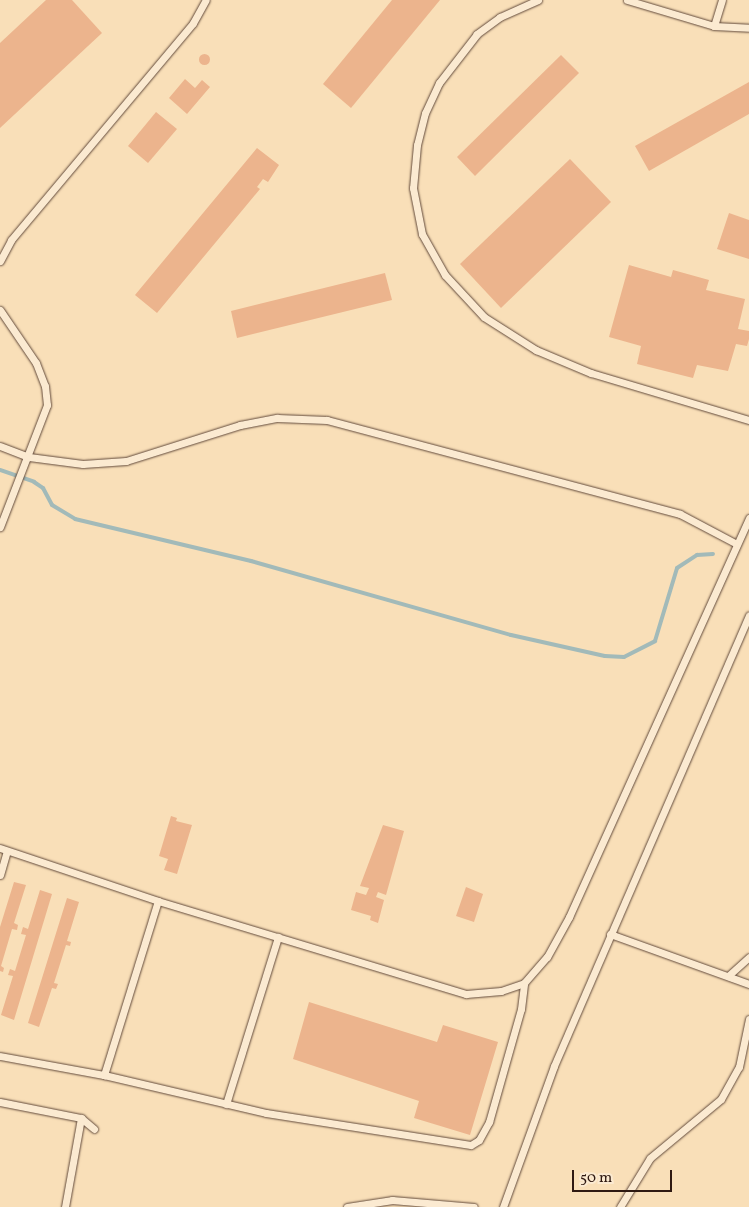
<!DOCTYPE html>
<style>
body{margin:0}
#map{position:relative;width:749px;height:1207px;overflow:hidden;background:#f9dfb8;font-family:Vollkorn,serif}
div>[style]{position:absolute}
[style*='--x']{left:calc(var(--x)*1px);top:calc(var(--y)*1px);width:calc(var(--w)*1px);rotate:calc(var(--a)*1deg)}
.stream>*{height:4px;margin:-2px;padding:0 2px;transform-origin:2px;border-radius:2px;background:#a2bab9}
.building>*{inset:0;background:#ecb48d}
.round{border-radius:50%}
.roads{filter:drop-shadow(0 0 1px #624a3b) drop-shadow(0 0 1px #624a3b)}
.lane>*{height:7px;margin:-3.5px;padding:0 3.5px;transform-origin:3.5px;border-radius:3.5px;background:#fbead1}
span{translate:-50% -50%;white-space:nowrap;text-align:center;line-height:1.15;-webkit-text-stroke:4px #fbead1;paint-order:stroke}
.scale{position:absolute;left:572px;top:1170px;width:100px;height:22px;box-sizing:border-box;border:2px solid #2f1911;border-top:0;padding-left:6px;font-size:15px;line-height:18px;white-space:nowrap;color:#2f1911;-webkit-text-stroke:4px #fbead1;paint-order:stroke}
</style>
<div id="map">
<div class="stream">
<div style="--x:0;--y:470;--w:36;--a:19"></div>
<div style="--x:34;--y:482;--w:11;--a:34"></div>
<div style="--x:43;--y:488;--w:19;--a:62"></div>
<div style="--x:52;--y:505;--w:27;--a:31"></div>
<div style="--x:75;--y:519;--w:181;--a:13.4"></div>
<div style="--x:251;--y:561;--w:270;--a:15.9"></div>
<div style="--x:511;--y:635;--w:96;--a:12.6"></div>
<div style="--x:605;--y:656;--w:19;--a:3"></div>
<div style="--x:624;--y:657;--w:35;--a:-27"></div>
<div style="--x:655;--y:641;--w:76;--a:-73.2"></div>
<div style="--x:677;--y:568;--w:24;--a:-33"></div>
<div style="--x:697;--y:555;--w:16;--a:-4"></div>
</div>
<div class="building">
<div style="clip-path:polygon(46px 0,72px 0,102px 33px,0 128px,0 43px)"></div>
<div style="clip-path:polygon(392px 0,440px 0,351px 108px,323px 84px)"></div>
<div class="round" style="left:198.5px;top:53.5px;width:11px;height:11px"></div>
<div style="clip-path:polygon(561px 55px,579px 73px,475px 176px,457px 157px)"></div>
<div style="clip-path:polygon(185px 79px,195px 88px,202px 80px,210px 87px,187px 114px,169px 98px)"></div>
<div style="clip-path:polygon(749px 82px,749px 114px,649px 171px,635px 146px)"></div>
<div style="clip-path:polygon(156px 112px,177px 129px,148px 163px,128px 146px)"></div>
<div style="clip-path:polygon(257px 148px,279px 165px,268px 182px,263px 179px,257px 187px,260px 189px,157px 313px,135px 295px)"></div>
<div style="clip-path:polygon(570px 159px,611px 202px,501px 308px,460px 264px)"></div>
<div style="clip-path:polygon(729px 213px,749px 220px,749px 259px,717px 249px)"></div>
<div style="clip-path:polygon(629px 265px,671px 277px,673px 270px,709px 280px,706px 290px,745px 299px,738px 329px,749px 331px,749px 339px,747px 346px,736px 344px,728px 371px,697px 365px,693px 378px,637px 364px,641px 346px,609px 337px)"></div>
<div style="clip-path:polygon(385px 273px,392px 300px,237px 338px,231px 311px)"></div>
<div style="clip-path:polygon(171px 816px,177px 818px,176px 821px,192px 825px,177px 874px,164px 870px,168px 859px,159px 856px)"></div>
<div style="clip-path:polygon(383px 825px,404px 831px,386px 895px,378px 892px,376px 897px,384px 900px,378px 923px,370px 920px,371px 916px,351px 910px,356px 892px,366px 895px,369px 888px,360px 886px)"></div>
<div style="clip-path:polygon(14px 882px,26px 885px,14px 923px,18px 925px,17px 930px,12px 929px,1px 966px,4px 968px,3px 972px,0 971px,0 927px)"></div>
<div style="clip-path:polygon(466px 887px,483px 894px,474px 922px,456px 916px)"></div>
<div style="clip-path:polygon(40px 890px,52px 894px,14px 1020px,1px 1015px,13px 976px,8px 975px,10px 969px,15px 971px,26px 935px,21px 934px,23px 927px,28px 929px)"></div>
<div style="clip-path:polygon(67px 898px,79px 902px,67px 941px,71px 942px,70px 946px,66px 945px,54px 983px,58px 984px,56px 989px,52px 988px,39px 1027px,28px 1023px)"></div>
<div style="clip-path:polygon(309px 1002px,437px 1042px,443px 1025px,498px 1042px,470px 1135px,414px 1118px,419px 1101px,293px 1059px)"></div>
</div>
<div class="roads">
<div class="lane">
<div style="--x:538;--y:0;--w:42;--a:155.9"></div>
<div style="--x:500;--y:17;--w:29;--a:144"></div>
<div style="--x:477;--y:34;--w:62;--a:127.8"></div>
<div style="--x:439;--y:83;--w:33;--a:115"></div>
<div style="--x:425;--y:113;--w:33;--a:104"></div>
<div style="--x:417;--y:145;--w:43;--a:95.3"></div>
<div style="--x:413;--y:188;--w:47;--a:78.9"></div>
<div style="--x:422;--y:234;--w:47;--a:60.7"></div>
<div style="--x:445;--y:275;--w:57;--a:47.1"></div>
<div style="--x:484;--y:317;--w:62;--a:32.4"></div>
<div style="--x:536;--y:350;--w:60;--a:22.7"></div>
<div style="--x:591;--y:373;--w:165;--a:16.6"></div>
<div style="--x:627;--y:0;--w:91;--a:16.6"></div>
<div style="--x:714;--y:26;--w:35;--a:3"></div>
<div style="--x:714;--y:26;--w:27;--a:-73"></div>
<div style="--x:0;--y:261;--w:24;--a:-62"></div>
<div style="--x:11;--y:240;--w:283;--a:-50"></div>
<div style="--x:193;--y:23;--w:26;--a:-61"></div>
<div style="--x:0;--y:310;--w:64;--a:55.8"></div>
<div style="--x:36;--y:363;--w:25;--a:69"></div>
<div style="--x:45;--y:386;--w:19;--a:84"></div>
<div style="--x:47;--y:405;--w:131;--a:111.1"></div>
<div style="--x:0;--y:446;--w:31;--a:21"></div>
<div style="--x:29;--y:457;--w:54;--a:7.4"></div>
<div style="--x:83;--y:464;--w:43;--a:-4"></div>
<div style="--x:126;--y:461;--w:120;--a:-17.5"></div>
<div style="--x:240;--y:425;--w:38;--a:-11"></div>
<div style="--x:277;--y:418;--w:50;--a:2.3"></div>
<div style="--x:327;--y:420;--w:365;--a:14.9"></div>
<div style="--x:680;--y:514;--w:64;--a:27.8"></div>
<div style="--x:0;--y:848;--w:167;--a:18.5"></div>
<div style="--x:158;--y:901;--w:322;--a:16.8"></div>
<div style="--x:466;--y:994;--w:35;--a:-5"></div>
<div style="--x:501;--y:991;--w:24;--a:-19"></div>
<div style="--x:524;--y:983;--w:35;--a:-49"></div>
<div style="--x:547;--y:957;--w:46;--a:-61.2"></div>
<div style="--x:569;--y:917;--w:438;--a:-65.7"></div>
<div style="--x:0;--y:875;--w:25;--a:-74"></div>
<div style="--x:610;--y:934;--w:148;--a:19.8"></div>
<div style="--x:728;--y:976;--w:28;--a:-42"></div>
<div style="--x:0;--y:1056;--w:106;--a:10.4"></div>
<div style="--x:104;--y:1075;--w:182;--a:-72.8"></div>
<div style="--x:104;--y:1075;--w:166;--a:13.2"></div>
<div style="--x:266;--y:1113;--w:207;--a:8.9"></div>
<div style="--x:471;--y:1145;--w:9;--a:-32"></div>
<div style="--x:479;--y:1140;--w:21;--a:-61"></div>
<div style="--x:489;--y:1122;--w:117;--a:-74.2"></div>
<div style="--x:521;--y:1009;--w:26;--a:-83"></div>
<div style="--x:0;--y:1102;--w:83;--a:11.2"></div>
<div style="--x:81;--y:1118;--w:17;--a:40"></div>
<div style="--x:226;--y:1104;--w:175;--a:-72.7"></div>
<div style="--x:65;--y:1207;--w:90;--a:-79.8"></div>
<div style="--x:347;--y:1207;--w:46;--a:-8.8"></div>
<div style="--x:392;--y:1200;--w:82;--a:4.9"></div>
<div style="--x:503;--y:1207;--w:150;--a:-70.1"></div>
<div style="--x:554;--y:1066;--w:491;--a:-66.6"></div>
<div style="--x:620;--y:1207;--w:57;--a:-58.5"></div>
<div style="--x:650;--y:1158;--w:92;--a:-39.7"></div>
<div style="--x:721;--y:1099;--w:37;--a:-61"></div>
<div style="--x:739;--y:1067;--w:49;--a:-78.2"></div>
</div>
</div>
<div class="scale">50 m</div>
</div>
